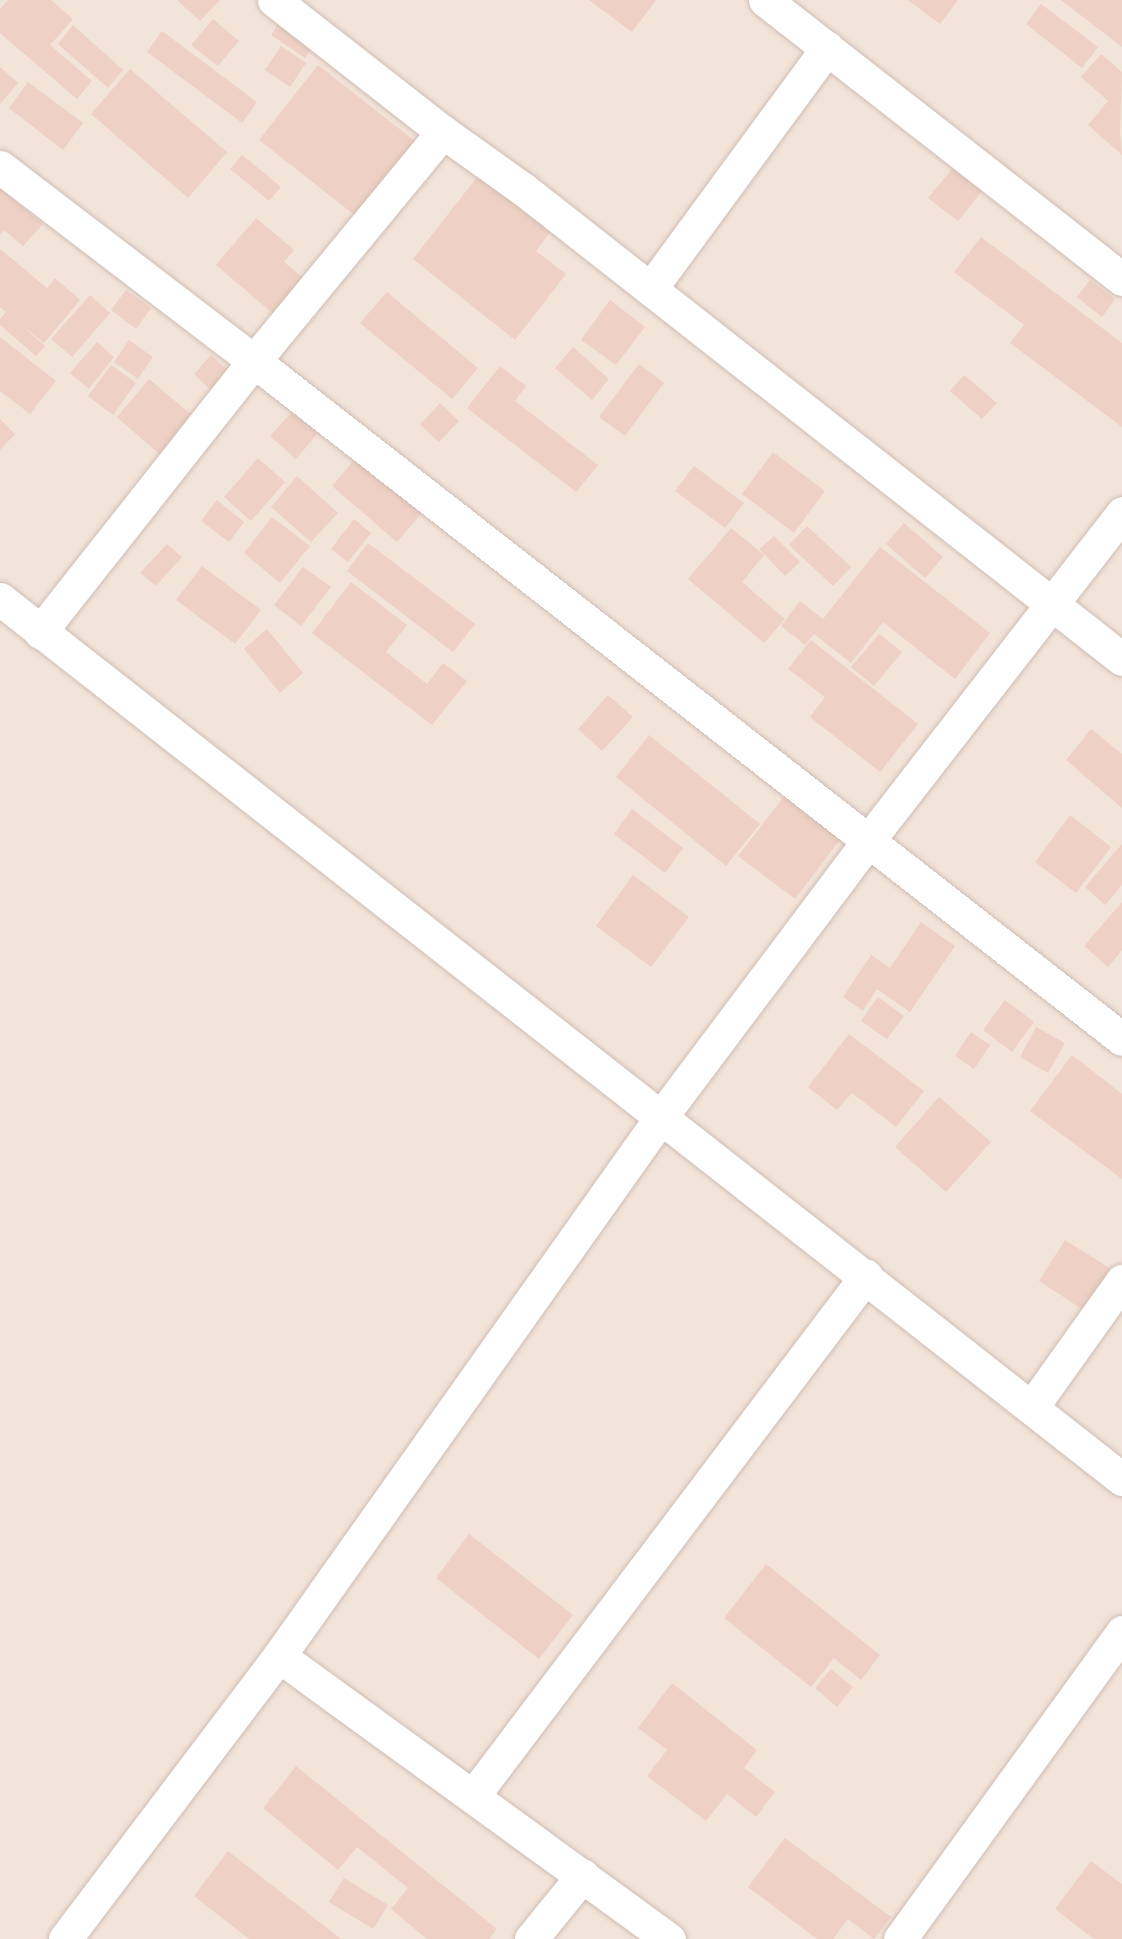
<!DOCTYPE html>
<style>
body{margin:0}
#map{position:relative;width:1122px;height:1939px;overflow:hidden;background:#fbf3ea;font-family:"Asap Condensed",sans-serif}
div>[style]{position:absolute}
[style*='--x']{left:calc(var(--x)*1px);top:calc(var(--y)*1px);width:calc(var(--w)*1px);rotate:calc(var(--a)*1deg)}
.residential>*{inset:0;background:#f2e4d9}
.building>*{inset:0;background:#eed0c4}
.roads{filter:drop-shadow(0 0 2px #cebcb3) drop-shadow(0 0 2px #cebcb3)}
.street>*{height:33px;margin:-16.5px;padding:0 16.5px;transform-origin:16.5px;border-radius:16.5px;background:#fff}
.secondary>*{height:33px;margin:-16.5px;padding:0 16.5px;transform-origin:16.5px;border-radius:16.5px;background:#fff}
span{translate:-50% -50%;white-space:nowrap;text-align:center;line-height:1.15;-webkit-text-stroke:4.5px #fef7f0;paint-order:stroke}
</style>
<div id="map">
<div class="residential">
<div style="clip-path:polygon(0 0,1122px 0,1122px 1939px,0 1939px)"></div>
</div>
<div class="building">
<div style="clip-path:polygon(8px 0,51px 0,73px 19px,50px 45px,92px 81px,77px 99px,0 33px,0 9px)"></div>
<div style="clip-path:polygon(177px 0,220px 0,200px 21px)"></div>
<div style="clip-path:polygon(589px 0,656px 0,632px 32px)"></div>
<div style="clip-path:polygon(908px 0,958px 0,940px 24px)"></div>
<div style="clip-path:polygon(1061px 0,1122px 0,1122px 47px)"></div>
<div style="clip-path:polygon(1041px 4px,1098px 47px,1082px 68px,1026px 24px)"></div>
<div style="clip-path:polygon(283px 16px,318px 38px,305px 58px,271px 35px)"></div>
<div style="clip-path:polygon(213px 19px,239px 41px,218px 66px,191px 45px)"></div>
<div style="clip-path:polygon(73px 25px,123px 70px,108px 88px,58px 44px)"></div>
<div style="clip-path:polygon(162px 31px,257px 102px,242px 123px,147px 52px)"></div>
<div style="clip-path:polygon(281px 46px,306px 63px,290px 87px,265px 70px)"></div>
<div style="clip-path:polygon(1101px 54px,1122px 72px,1120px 132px,1122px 155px,1088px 125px,1108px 101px,1081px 77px)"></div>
<div style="clip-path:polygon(318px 65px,425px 149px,366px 224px,259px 140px)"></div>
<div style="clip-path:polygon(0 67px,18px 83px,0 104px)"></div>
<div style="clip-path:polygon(130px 69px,227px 152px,188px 198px,91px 114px)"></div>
<div style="clip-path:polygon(28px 82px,83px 123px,63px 150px,9px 108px)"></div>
<div style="clip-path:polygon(242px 155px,281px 187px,269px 201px,230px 169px)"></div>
<div style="clip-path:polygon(953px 168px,982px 191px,958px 221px,928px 198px)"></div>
<div style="clip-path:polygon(478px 176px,550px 232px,536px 251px,566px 274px,515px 340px,413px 259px)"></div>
<div style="clip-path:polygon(0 188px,43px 224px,23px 246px,4px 230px,0 235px)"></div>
<div style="clip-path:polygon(256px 218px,294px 250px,284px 262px,307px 281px,277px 317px,216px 265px)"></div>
<div style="clip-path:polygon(981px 237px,1122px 343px,1122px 427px,1010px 343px,1024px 325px,954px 272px)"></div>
<div style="clip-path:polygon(0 249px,47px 288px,55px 278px,80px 300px,44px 343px,19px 323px,45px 346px,36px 356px,0 325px,0 319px,6px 312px,0 307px)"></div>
<div style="clip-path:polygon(1090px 280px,1115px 299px,1102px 317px,1077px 297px)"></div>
<div style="clip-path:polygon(126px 290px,151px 308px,136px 329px,111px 310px)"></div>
<div style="clip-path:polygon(387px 292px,478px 368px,452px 399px,360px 323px)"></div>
<div style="clip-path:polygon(90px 295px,110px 313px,72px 357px,51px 339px)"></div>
<div style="clip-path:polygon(610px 300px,645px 327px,616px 365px,581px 340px)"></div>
<div style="clip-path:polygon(0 337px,56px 381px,30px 414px,0 391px)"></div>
<div style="clip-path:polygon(129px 340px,153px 357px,138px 379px,114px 362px)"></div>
<div style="clip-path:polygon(97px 342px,114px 357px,89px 389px,70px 373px)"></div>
<div style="clip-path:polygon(573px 347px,609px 379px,592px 400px,555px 368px)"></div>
<div style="clip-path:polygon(211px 355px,236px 378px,218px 397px,194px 374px)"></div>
<div style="clip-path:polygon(639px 364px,664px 383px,625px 436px,599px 417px)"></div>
<div style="clip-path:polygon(111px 365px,136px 383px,113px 415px,88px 396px)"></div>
<div style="clip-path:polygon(500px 366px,526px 386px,515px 401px,598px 465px,576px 492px,467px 408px)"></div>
<div style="clip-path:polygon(964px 375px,997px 403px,982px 419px,950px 391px)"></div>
<div style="clip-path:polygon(149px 379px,199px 421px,166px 460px,117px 417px)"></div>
<div style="clip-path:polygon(440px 403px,459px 421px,439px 442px,420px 425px)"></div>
<div style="clip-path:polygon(293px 411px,318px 433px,296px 459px,270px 436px)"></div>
<div style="clip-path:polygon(0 419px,15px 434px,0 450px)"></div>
<div style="clip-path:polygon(362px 451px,427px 507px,397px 542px,332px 486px)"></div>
<div style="clip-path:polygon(773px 452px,825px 491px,794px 533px,742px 494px)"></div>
<div style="clip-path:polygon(258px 458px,285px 482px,251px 521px,224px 497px)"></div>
<div style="clip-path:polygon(694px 466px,744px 503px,725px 528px,675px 491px)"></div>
<div style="clip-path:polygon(297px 476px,338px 513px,311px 542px,271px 507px)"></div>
<div style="clip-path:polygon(217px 500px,244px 522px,229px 542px,201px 521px)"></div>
<div style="clip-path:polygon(272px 517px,310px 546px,280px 583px,244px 553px)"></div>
<div style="clip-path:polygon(354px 519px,371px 533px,348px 562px,331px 549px)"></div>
<div style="clip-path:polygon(904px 523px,943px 557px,925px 578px,886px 544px)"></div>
<div style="clip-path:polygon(807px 526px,851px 567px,833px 586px,789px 545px)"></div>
<div style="clip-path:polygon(731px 528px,764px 555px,742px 582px,785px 619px,764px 643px,688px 579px)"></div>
<div style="clip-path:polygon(774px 536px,800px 562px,785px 576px,759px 549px)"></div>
<div style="clip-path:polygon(368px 543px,475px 624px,453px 652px,347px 571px)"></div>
<div style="clip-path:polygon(167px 544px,182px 557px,156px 586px,140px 573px)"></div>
<div style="clip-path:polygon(880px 547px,990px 633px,955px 679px,883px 622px,851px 663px,814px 634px,805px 645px,781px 626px,800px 601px,823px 619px)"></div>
<div style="clip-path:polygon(202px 566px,261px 610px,235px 644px,176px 600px)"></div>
<div style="clip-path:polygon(303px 567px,331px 587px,301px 626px,274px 605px)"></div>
<div style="clip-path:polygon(351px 582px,407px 625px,386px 652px,427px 684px,443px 663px,467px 681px,432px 725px,312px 633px)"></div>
<div style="clip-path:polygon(267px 629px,303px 673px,280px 693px,244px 649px)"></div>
<div style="clip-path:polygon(879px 634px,902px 652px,874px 686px,851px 667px)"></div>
<div style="clip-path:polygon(811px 640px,918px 724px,880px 772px,810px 717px,825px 697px,788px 669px)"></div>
<div style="clip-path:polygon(608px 695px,633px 717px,602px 751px,578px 729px)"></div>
<div style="clip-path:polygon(1091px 729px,1122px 754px,1122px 808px,1066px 760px)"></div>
<div style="clip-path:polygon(649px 735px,760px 824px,726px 866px,616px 777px)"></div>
<div style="clip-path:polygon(802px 773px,858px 816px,795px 899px,738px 856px)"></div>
<div style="clip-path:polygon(632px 809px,683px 848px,665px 873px,614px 834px)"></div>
<div style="clip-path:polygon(1070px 815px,1111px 847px,1076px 893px,1035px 862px)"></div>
<div style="clip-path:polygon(1122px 844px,1122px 885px,1105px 905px,1085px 887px)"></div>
<div style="clip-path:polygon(633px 875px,689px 917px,651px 967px,596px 926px)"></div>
<div style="clip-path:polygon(1122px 902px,1122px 950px,1108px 967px,1084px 946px)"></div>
<div style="clip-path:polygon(921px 922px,955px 946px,910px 1012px,877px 989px,863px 1011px,843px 997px,871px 955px,890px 968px)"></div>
<div style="clip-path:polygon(878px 997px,904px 1016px,887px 1039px,861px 1021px)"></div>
<div style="clip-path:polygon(1005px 1000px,1034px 1022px,1012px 1052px,983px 1030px)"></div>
<div style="clip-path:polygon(1036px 1027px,1065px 1043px,1048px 1073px,1020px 1057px)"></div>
<div style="clip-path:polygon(971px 1032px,990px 1045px,974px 1069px,955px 1056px)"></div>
<div style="clip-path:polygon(849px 1034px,924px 1091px,896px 1127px,852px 1093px,837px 1110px,808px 1087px)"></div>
<div style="clip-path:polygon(1072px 1055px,1122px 1094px,1122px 1179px,1030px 1111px)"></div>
<div style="clip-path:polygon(939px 1097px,991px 1142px,946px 1192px,895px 1147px)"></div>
<div style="clip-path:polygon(1065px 1240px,1111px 1269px,1085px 1311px,1039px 1281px)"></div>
<div style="clip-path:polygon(469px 1534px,573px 1615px,539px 1659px,436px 1578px)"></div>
<div style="clip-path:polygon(766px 1564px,880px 1655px,861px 1680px,834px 1658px,811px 1687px,724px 1618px)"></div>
<div style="clip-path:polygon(831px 1669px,853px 1687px,837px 1707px,815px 1688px)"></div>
<div style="clip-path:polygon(672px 1683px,757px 1750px,744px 1768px,775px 1792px,756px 1817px,727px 1794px,706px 1821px,647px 1776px,667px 1750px,638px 1728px)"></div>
<div style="clip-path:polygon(296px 1766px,497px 1929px,489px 1939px,427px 1939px,391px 1909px,408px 1888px,357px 1847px,338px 1870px,263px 1808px)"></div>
<div style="clip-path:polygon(785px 1838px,891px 1917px,874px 1939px,848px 1919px,833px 1939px,817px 1939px,748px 1887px)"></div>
<div style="clip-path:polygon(228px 1851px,341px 1939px,249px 1939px,194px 1896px)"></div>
<div style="clip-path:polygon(1091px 1861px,1122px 1884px,1122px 1939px,1094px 1939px,1055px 1909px)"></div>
<div style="clip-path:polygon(344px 1878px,388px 1905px,373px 1929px,329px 1902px)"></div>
</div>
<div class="roads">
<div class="street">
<div style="--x:274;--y:0;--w:214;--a:38"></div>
<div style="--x:443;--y:132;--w:98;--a:35.5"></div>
<div style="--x:523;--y:189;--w:761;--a:38.12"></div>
<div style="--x:765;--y:0;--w:453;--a:38"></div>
<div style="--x:0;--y:167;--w:320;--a:37.4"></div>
<div style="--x:254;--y:361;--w:1101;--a:37.99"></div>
<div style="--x:651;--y:288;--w:298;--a:-53.7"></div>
<div style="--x:40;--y:632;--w:345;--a:-51.7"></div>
<div style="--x:254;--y:361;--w:297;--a:-50.5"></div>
<div style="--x:1032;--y:1407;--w:155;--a:-54.5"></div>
<div style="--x:279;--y:1656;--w:482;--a:36"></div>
<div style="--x:473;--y:1796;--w:652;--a:-52.92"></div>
<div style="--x:65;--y:1939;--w:355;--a:-52.9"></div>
<div style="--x:279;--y:1656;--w:661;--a:-54.67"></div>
<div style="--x:661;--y:1117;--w:345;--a:-53.1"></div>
<div style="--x:868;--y:841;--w:415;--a:-52.2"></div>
<div style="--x:531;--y:1939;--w:82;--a:-50.9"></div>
<div style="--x:900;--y:1939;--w:379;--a:-54.1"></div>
</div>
<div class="secondary">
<div style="--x:0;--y:599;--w:1426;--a:38.11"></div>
</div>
</div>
</div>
